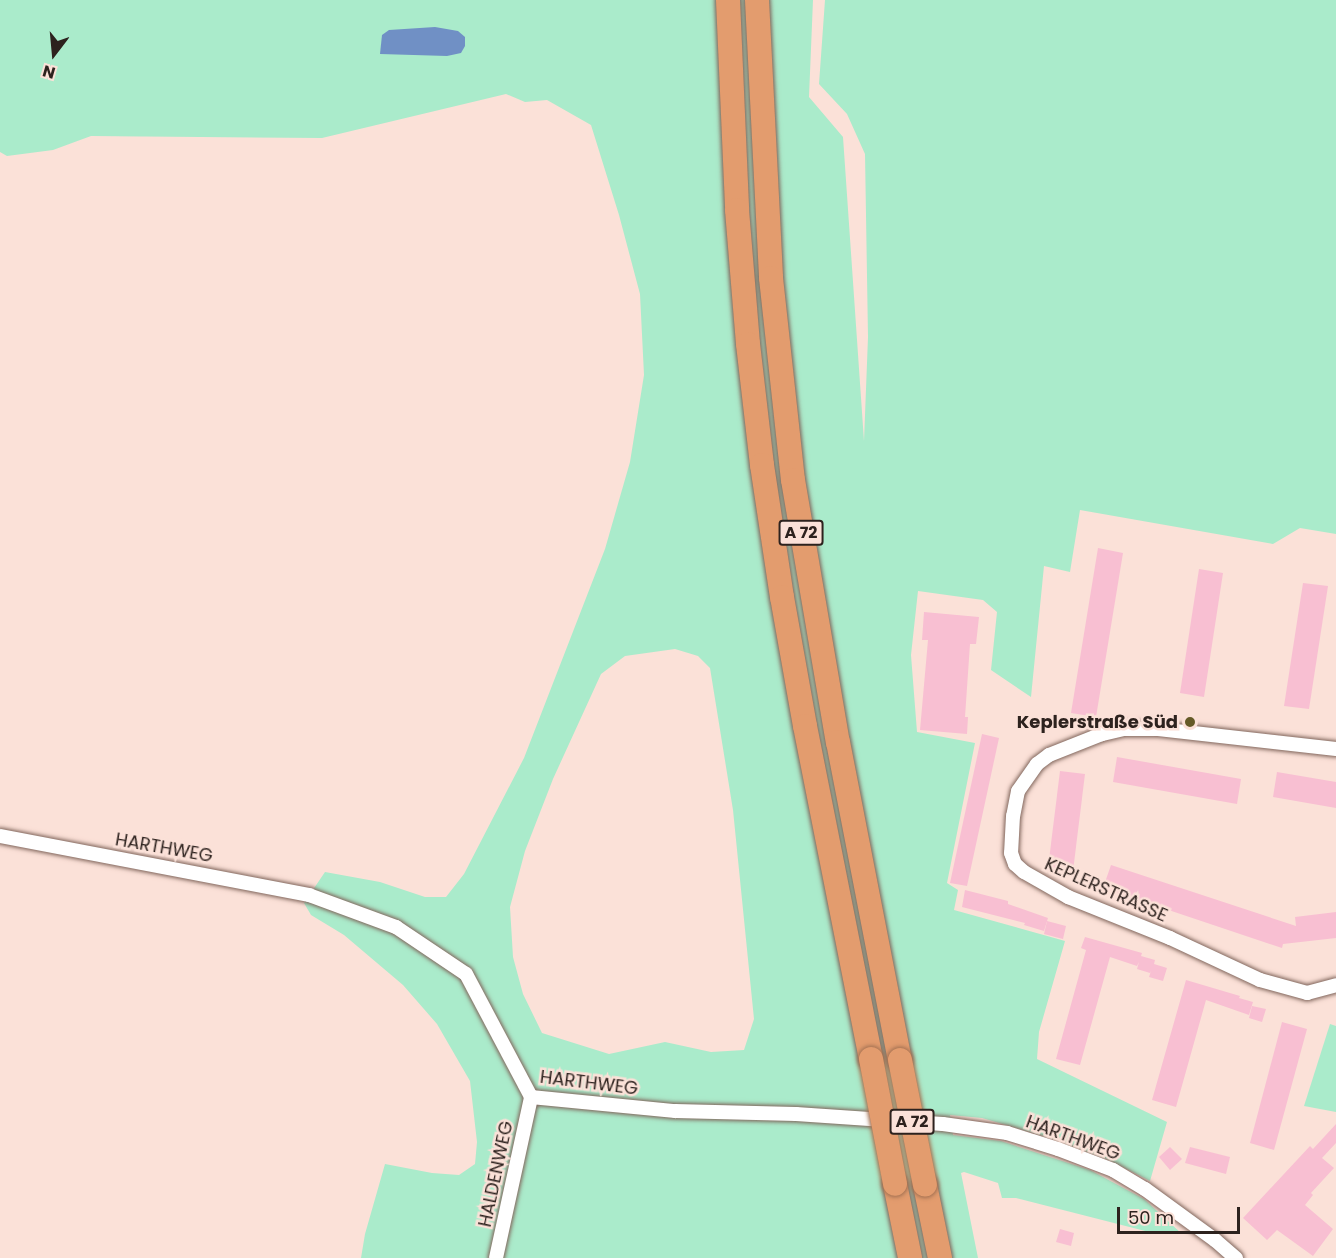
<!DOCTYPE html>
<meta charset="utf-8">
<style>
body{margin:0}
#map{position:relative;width:1336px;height:1258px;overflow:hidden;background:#fbe1d8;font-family:Poppins,sans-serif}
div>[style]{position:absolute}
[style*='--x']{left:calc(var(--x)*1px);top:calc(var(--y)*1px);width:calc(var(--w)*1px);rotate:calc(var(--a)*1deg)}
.green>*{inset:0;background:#aaebcb}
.water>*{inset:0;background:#7090c5}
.building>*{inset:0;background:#f8bfd2}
.roads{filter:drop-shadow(0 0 2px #81665c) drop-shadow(0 0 2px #81665c)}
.street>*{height:14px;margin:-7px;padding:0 7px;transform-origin:7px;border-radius:7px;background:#fff}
.highway>*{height:24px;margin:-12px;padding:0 12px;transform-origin:12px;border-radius:12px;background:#e39c6e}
.bridges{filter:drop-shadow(0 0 2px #a37152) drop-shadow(0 0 2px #a37152)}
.highway-bridge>*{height:24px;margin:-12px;padding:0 12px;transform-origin:12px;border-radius:12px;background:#e39c6e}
.dots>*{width:16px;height:16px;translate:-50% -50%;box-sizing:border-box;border:3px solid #fbe1d8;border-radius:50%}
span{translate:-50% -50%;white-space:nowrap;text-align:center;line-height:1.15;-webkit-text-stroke:5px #fbe1d8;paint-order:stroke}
.shield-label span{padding:2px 4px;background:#fbe1d8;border:2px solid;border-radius:4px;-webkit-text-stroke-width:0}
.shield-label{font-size:16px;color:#2d221e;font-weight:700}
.poi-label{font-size:18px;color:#2d221e;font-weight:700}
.right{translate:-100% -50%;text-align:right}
.street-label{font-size:18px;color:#2d221e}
.north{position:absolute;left:24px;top:24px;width:60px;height:60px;-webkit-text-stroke:4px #fbe1d8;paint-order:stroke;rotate:196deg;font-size:16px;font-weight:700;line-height:24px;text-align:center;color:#2d221e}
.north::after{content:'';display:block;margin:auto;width:21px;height:27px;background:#2d221e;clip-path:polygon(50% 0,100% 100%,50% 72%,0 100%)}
.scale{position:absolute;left:1117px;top:1207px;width:123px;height:27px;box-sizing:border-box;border:3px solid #2d221e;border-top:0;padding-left:8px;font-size:18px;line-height:21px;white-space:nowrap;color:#2d221e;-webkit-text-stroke:4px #fbe1d8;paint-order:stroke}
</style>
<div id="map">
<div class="green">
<div style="clip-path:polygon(evenodd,0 0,813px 0,809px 97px,843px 137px,864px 441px,868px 337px,865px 154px,847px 114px,819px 84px,825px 0,1336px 0,1336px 534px,1300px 528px,1273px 544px,1080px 510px,1070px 572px,1044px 566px,1031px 697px,991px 670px,997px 612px,983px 600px,918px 591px,911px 655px,917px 732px,975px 743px,947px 883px,958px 890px,954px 910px,1065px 941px,1039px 1032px,1037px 1059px,1167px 1122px,1150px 1181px,1109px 1160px,1050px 1138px,982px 1118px,950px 1115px,953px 1135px,1001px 1141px,1090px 1170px,1144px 1199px,1182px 1234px,1157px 1234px,1016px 1198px,1002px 1198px,998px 1183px,964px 1172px,961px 1173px,978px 1258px,361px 1258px,365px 1234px,385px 1164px,432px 1173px,459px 1175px,475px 1164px,477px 1142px,470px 1081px,437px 1024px,403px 985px,344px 935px,311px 915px,304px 903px,325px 872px,380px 882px,425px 897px,446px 897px,464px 874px,524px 758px,605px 549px,630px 462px,644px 375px,640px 294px,619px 215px,591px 125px,547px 100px,525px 102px,506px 94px,322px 138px,91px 136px,53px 150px,7px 156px,0 152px,0 0,675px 649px,698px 656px,710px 668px,733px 810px,754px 1019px,744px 1050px,711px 1052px,665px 1042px,609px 1054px,542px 1033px,523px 994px,513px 957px,510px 907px,525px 851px,553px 779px,601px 674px,625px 656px,675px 649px)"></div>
<div style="clip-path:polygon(1330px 1024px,1336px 1026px,1336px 1112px,1304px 1106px)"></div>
</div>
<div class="water">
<div style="clip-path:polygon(435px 27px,458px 31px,465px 37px,465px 46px,461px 53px,447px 56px,380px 54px,382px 35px,389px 30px)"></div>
</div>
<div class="building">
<div style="clip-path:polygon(1098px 548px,1123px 553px,1096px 717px,1071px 713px)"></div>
<div style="clip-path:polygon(1199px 569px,1223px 573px,1204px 697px,1180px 693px)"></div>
<div style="clip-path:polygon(1303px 583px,1328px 586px,1309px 709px,1284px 706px)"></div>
<div style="clip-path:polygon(924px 612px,979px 617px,976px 644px,970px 644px,965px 717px,968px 717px,967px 734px,920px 730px,928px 640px,922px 640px)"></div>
<div style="clip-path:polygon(982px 734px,999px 738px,967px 886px,950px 883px)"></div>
<div style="clip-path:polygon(1117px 757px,1241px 779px,1237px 804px,1113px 782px)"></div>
<div style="clip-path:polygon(1060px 771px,1085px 774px,1073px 871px,1048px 868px)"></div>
<div style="clip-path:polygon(1277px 772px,1336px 782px,1336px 808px,1273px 797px)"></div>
<div style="clip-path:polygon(1111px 865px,1296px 926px,1295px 917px,1336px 912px,1336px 938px,1283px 944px,1282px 948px,1103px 888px)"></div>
<div style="clip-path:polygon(965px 890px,1008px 901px,1008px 904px,1048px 918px,1044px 931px,1024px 925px,1025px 923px,962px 907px)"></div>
<div style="clip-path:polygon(1047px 921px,1066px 926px,1063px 939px,1044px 934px)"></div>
<div style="clip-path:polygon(1085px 937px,1142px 953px,1141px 956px,1155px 960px,1154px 964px,1167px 968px,1163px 981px,1149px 977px,1151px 971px,1150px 973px,1137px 969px,1139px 962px,1137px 966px,1110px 957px,1080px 1065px,1056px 1059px,1086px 950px,1081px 948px)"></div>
<div style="clip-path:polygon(1186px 980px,1240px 996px,1239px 998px,1253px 1002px,1249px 1015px,1206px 1000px,1176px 1107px,1152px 1100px)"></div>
<div style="clip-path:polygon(1252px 1006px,1266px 1009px,1262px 1022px,1249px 1018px)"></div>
<div style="clip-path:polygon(1282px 1022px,1307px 1029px,1274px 1150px,1250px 1143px)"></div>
<div style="clip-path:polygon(1336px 1124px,1336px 1143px,1322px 1158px,1334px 1168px,1311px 1193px,1313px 1195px,1305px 1205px,1333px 1229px,1313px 1256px,1277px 1230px,1267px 1240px,1243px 1218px,1310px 1146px,1313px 1149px)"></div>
<div style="clip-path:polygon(1170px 1147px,1182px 1159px,1170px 1170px,1159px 1157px)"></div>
<div style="clip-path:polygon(1190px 1147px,1230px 1157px,1226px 1174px,1185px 1163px)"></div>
<div style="clip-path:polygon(1060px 1229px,1074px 1233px,1071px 1246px,1056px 1242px)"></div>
</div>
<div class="roads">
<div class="street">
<div style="--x:1336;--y:749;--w:179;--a:-173.6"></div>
<div style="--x:1158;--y:729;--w:34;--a:180"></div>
<div style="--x:1124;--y:729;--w:23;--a:167"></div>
<div style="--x:1102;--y:734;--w:57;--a:158.4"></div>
<div style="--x:1049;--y:755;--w:15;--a:143"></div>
<div style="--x:1037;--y:764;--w:33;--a:125"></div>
<div style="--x:1018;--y:791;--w:25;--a:101"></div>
<div style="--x:1013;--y:816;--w:37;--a:93"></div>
<div style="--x:1011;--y:853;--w:12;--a:70"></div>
<div style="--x:1015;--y:864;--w:12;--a:42"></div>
<div style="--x:1024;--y:872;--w:51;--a:29.6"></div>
<div style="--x:1068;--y:897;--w:110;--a:21.9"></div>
<div style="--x:1170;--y:938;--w:99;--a:25"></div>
<div style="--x:1260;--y:980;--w:49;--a:15.5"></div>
<div style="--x:1307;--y:993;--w:30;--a:-15"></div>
<div style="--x:0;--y:836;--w:315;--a:10.8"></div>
<div style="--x:309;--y:895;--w:93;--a:20.2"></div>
<div style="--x:396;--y:927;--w:84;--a:33.9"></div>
<div style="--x:466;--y:974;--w:139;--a:62.1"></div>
<div style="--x:531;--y:1097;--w:145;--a:5.6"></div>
<div style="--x:675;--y:1111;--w:121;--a:1.4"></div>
<div style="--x:796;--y:1114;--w:147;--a:3.9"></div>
<div style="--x:943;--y:1124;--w:65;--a:8"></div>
<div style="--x:1007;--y:1133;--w:53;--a:17.4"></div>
<div style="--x:1058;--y:1149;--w:59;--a:20.9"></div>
<div style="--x:1113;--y:1170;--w:37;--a:31"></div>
<div style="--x:1145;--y:1189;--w:87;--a:36.1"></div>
<div style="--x:1215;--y:1240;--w:28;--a:41"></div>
<div style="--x:496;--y:1258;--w:165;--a:-77.7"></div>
</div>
<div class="highway">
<div style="--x:728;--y:0;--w:210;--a:87.5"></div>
<div style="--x:737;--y:210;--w:134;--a:85.3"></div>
<div style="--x:748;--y:344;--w:122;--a:83.4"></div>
<div style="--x:762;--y:465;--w:134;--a:81.4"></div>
<div style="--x:782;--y:597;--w:131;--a:79.9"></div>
<div style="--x:805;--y:726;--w:339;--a:78.8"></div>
<div style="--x:757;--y:0;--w:278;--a:87.1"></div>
<div style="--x:771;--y:278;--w:203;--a:83.8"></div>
<div style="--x:793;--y:480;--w:266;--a:80.3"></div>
<div style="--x:838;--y:742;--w:324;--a:79"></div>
<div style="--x:895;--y:1184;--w:76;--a:78.5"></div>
<div style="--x:925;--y:1185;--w:75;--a:78.4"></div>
</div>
</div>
<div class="bridges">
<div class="highway-bridge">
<div style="--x:871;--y:1059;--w:127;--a:79.1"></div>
<div style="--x:900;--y:1060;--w:127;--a:78.7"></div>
</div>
</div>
<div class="dots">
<div style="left:1190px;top:722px;background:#655a27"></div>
</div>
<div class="shield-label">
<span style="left:801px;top:533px">A 72</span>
<span style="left:912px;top:1122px">A 72</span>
</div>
<div class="poi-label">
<span class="right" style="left:1178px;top:722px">Keplerstraße Süd</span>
</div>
<div class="street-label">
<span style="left:164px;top:848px;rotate:10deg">HARTHWEG</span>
<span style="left:1106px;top:890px;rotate:24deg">KEPLERSTRASSE</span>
<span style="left:589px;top:1083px;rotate:7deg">HARTHWEG</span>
<span style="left:1073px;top:1138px;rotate:20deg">HARTHWEG</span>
<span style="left:496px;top:1174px;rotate:-78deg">HALDENWEG</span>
</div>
<div class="north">N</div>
<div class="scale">50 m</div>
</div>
